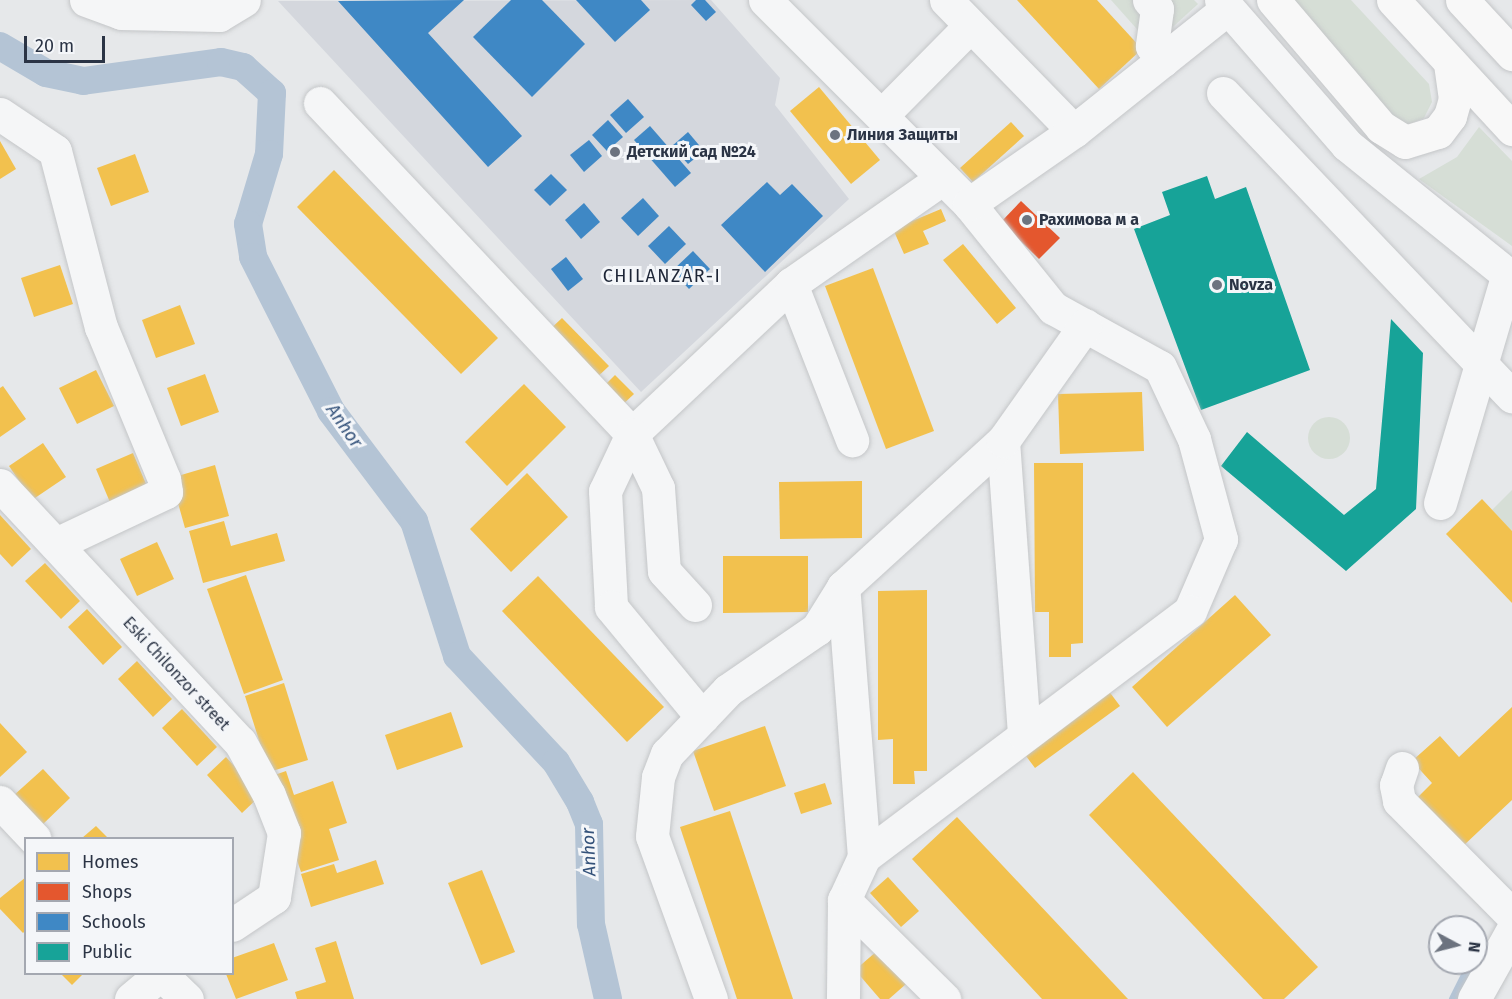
<!DOCTYPE html>
<meta charset="utf-8">
<style>
body{margin:0}
#map{position:relative;width:1512px;height:999px;overflow:hidden;background:#e6e8ea;font-family:"Fira Sans",sans-serif}
div>[style]{position:absolute}
[style*='--x']{left:calc(var(--x)*1px);top:calc(var(--y)*1px);width:calc(var(--w)*1px);rotate:calc(var(--a)*1deg)}
.built>*{inset:0;background:#d4d7dd}
.green>*{inset:0;background:#d6ded6}
.round{border-radius:50%}
.homes>*{inset:0;background:#f2c14e}
.shops>*{inset:0;background:#e4572e}
.schools>*{inset:0;background:#3f88c5}
.public>*{inset:0;background:#17a398}
.stream>*{height:8px;margin:-4px;padding:0 4px;transform-origin:4px;border-radius:4px;background:#b4c4d5}
.canal>*{height:28px;margin:-14px;padding:0 14px;transform-origin:14px;border-radius:14px;background:#b4c4d5}
.roads{filter:drop-shadow(0 0 2px #c4c6c8) drop-shadow(0 0 2px #c4c6c8)}
.minor>*{height:33px;margin:-16.5px;padding:0 16.5px;transform-origin:16.5px;border-radius:16.5px;background:#f5f6f7}
.major>*{height:33px;margin:-16.5px;padding:0 16.5px;transform-origin:16.5px;border-radius:16.5px;background:#f8f8f8}
.dots>*{width:16px;height:16px;translate:-50% -50%;box-sizing:border-box;border:3px solid #f4f6f9;border-radius:50%}
span{translate:-50% -50%;white-space:nowrap;text-align:center;line-height:1.15;-webkit-text-stroke:6px #f4f6f9;paint-order:stroke}
.poi-label{font-size:16px;color:#2b3445;font-weight:700}
.left{translate:0 -50%;text-align:left}
.street-label{font-size:16px;color:#2b3445}
.neighbourhood-label{font-size:18px;color:#1d2536;letter-spacing:1.5px}
.water-label{font-size:18px;color:#34527a;font-style:italic}
.legend{position:absolute;left:24px;top:837px;width:210px;height:138px;box-sizing:border-box;background:#f4f6f9;border:2px solid #a4a8b1;margin:0;padding:8px 10px;list-style:none;font-size:18px;color:#2b3445}
.legend li{display:flex;align-items:center;gap:12px;height:30px}
.legend b{width:30px;border:2px solid #a4a8b1}
.north{position:absolute;left:1428px;top:915px;width:60px;height:60px;box-sizing:border-box;background:#f4f6f9;border:2px solid #a4a8b1;border-radius:50%;rotate:97deg;font-size:16px;font-weight:700;line-height:24px;text-align:center;color:#2b3445}
.north::after{content:'';display:block;margin:auto;width:21px;height:27px;background:#6c737f;clip-path:polygon(50% 0,100% 100%,50% 72%,0 100%)}
.scale{position:absolute;left:24px;top:36px;width:81px;height:27px;box-sizing:border-box;border:3px solid #2b3445;border-top:0;padding-left:8px;font-size:18px;line-height:21px;white-space:nowrap;color:#2b3445;-webkit-text-stroke:4px #f4f6f9;paint-order:stroke}
</style>
<div id="map">
<div class="built">
<div style="clip-path:polygon(711px 0,780px 78px,775px 105px,849px 199px,641px 392px,278px 1px)"></div>
</div>
<div class="green">
<div style="clip-path:polygon(1111px 0,1194px 0,1198px 4px,1152px 46px)"></div>
<div style="clip-path:polygon(1292px 0,1351px 0,1429px 84px,1432px 102px,1424px 118px,1409px 124px,1394px 120px)"></div>
<div style="clip-path:polygon(1479px 127px,1512px 161px,1512px 246px,1419px 179px,1457px 157px)"></div>
<div class="round" style="left:1308px;top:417px;width:42px;height:42px"></div>
<div style="clip-path:polygon(1512px 490px,1512px 531px,1492px 510px)"></div>
</div>
<div class="homes">
<div style="clip-path:polygon(1017px 0,1097px 0,1142px 49px,1099px 89px)"></div>
<div style="clip-path:polygon(819px 87px,880px 160px,851px 184px,790px 111px)"></div>
<div style="clip-path:polygon(1011px 122px,1024px 136px,973px 182px,960px 168px)"></div>
<div style="clip-path:polygon(0 141px,16px 169px,0 179px)"></div>
<div style="clip-path:polygon(135px 154px,149px 192px,111px 206px,97px 168px)"></div>
<div style="clip-path:polygon(334px 170px,498px 338px,461px 374px,297px 207px)"></div>
<div style="clip-path:polygon(941px 209px,946px 221px,923px 231px,929px 244px,904px 254px,893px 229px)"></div>
<div style="clip-path:polygon(963px 244px,1016px 308px,997px 324px,943px 260px)"></div>
<div style="clip-path:polygon(60px 265px,73px 304px,34px 317px,21px 278px)"></div>
<div style="clip-path:polygon(873px 268px,934px 431px,886px 449px,825px 286px)"></div>
<div style="clip-path:polygon(180px 305px,195px 344px,156px 358px,142px 320px)"></div>
<div style="clip-path:polygon(562px 318px,609px 366px,593px 381px,546px 333px)"></div>
<div style="clip-path:polygon(96px 370px,114px 406px,77px 424px,59px 388px)"></div>
<div style="clip-path:polygon(205px 374px,219px 412px,181px 426px,167px 388px)"></div>
<div style="clip-path:polygon(615px 375px,634px 394px,620px 407px,601px 389px)"></div>
<div style="clip-path:polygon(524px 384px,566px 427px,507px 486px,465px 442px)"></div>
<div style="clip-path:polygon(3px 386px,26px 419px,0 437px,0 388px)"></div>
<div style="clip-path:polygon(1142px 392px,1144px 451px,1060px 454px,1058px 394px)"></div>
<div style="clip-path:polygon(43px 443px,66px 477px,32px 500px,9px 466px)"></div>
<div style="clip-path:polygon(133px 453px,149px 491px,112px 507px,96px 469px)"></div>
<div style="clip-path:polygon(1034px 463px,1083px 463px,1083px 643px,1071px 644px,1071px 657px,1049px 657px,1049px 612px,1035px 612px)"></div>
<div style="clip-path:polygon(215px 465px,229px 516px,185px 528px,171px 478px)"></div>
<div style="clip-path:polygon(527px 473px,568px 517px,511px 572px,470px 529px)"></div>
<div style="clip-path:polygon(862px 481px,862px 538px,780px 539px,779px 482px)"></div>
<div style="clip-path:polygon(1482px 499px,1512px 531px,1512px 603px,1446px 534px)"></div>
<div style="clip-path:polygon(0 515px,31px 549px,12px 567px,0 554px)"></div>
<div style="clip-path:polygon(224px 521px,231px 546px,277px 533px,285px 561px,203px 583px,189px 531px)"></div>
<div style="clip-path:polygon(157px 542px,174px 579px,137px 596px,120px 559px)"></div>
<div style="clip-path:polygon(723px 556px,808px 556px,808px 612px,723px 613px)"></div>
<div style="clip-path:polygon(45px 563px,80px 601px,61px 619px,25px 581px)"></div>
<div style="clip-path:polygon(246px 575px,283px 680px,244px 694px,207px 589px)"></div>
<div style="clip-path:polygon(538px 576px,664px 707px,627px 742px,502px 611px)"></div>
<div style="clip-path:polygon(927px 590px,927px 771px,914px 771px,915px 784px,893px 784px,893px 739px,878px 740px,878px 591px)"></div>
<div style="clip-path:polygon(1235px 595px,1271px 635px,1167px 727px,1132px 687px)"></div>
<div style="clip-path:polygon(87px 609px,122px 647px,103px 665px,68px 627px)"></div>
<div style="clip-path:polygon(137px 661px,172px 699px,153px 717px,118px 679px)"></div>
<div style="clip-path:polygon(284px 683px,308px 760px,269px 772px,245px 696px)"></div>
<div style="clip-path:polygon(1108px 690px,1120px 706px,1035px 768px,1023px 752px)"></div>
<div style="clip-path:polygon(1512px 707px,1512px 800px,1462px 847px,1417px 798px,1432px 783px,1412px 761px,1440px 736px,1459px 757px)"></div>
<div style="clip-path:polygon(182px 709px,217px 747px,197px 766px,162px 728px)"></div>
<div style="clip-path:polygon(451px 712px,463px 747px,397px 770px,385px 735px)"></div>
<div style="clip-path:polygon(0 723px,27px 752px,0 777px)"></div>
<div style="clip-path:polygon(765px 726px,786px 786px,714px 811px,693px 751px)"></div>
<div style="clip-path:polygon(226px 757px,261px 795px,242px 813px,207px 775px)"></div>
<div style="clip-path:polygon(43px 769px,70px 798px,41px 826px,13px 796px)"></div>
<div style="clip-path:polygon(286px 771px,294px 795px,333px 781px,347px 823px,329px 829px,339px 860px,301px 872px,269px 777px)"></div>
<div style="clip-path:polygon(1133px 772px,1318px 967px,1284px 999px,1263px 999px,1089px 815px)"></div>
<div style="clip-path:polygon(825px 783px,832px 804px,801px 814px,794px 793px)"></div>
<div style="clip-path:polygon(730px 811px,793px 999px,737px 999px,680px 827px)"></div>
<div style="clip-path:polygon(957px 817px,1128px 999px,1042px 999px,912px 859px)"></div>
<div style="clip-path:polygon(96px 826px,108px 838px,82px 838px)"></div>
<div style="clip-path:polygon(376px 860px,384px 884px,311px 907px,301px 874px,334px 864px,337px 873px)"></div>
<div style="clip-path:polygon(482px 870px,515px 952px,481px 965px,448px 883px)"></div>
<div style="clip-path:polygon(26px 877px,26px 930px,23px 933px,0 909px,0 898px)"></div>
<div style="clip-path:polygon(888px 877px,919px 911px,901px 927px,870px 893px)"></div>
<div style="clip-path:polygon(336px 941px,354px 999px,297px 999px,295px 992px,326px 982px,315px 948px)"></div>
<div style="clip-path:polygon(274px 943px,288px 980px,236px 999px,226px 974px,232px 974px,232px 958px)"></div>
<div style="clip-path:polygon(877px 951px,906px 984px,889px 999px,880px 999px,855px 970px)"></div>
<div style="clip-path:polygon(61px 974px,83px 974px,72px 985px)"></div>
</div>
<div class="shops">
<div style="clip-path:polygon(1021px 201px,1060px 238px,1039px 259px,1001px 222px)"></div>
</div>
<div class="schools">
<div style="clip-path:polygon(464px 0,428px 33px,522px 136px,488px 167px,338px 1px)"></div>
<div style="clip-path:polygon(511px 0,542px 0,585px 44px,532px 97px,473px 37px)"></div>
<div style="clip-path:polygon(576px 0,641px 0,650px 10px,615px 42px)"></div>
<div style="clip-path:polygon(696px 0,705px 0,716px 12px,706px 21px,691px 5px)"></div>
<div style="clip-path:polygon(628px 99px,644px 117px,626px 133px,610px 115px)"></div>
<div style="clip-path:polygon(608px 120px,623px 137px,607px 151px,592px 135px)"></div>
<div style="clip-path:polygon(650px 126px,691px 173px,675px 187px,634px 140px)"></div>
<div style="clip-path:polygon(688px 132px,704px 151px,688px 164px,672px 146px)"></div>
<div style="clip-path:polygon(589px 140px,602px 156px,584px 172px,570px 155px)"></div>
<div style="clip-path:polygon(551px 174px,567px 190px,550px 206px,534px 190px)"></div>
<div style="clip-path:polygon(767px 182px,780px 195px,792px 184px,823px 216px,765px 272px,721px 225px)"></div>
<div style="clip-path:polygon(643px 198px,659px 216px,638px 236px,621px 218px)"></div>
<div style="clip-path:polygon(584px 203px,600px 222px,581px 239px,565px 220px)"></div>
<div style="clip-path:polygon(669px 226px,686px 244px,665px 264px,648px 246px)"></div>
<div style="clip-path:polygon(693px 251px,710px 269px,689px 289px,672px 271px)"></div>
<div style="clip-path:polygon(566px 257px,583px 279px,568px 291px,551px 269px)"></div>
</div>
<div class="public">
<div style="clip-path:polygon(1207px 176px,1215px 199px,1246px 187px,1310px 370px,1201px 410px,1134px 229px,1170px 215px,1162px 192px)"></div>
<div style="clip-path:polygon(1391px 319px,1423px 353px,1416px 509px,1346px 571px,1221px 466px,1247px 432px,1344px 515px,1376px 489px)"></div>
</div>
<div class="stream">
<div style="--x:1476;--y:952;--w:14;--a:-65"></div>
<div style="--x:1453;--y:999;--w:40;--a:-63.4"></div>
</div>
<div class="canal">
<div style="--x:0;--y:46;--w:53;--a:30.4"></div>
<div style="--x:46;--y:73;--w:38;--a:12"></div>
<div style="--x:83;--y:81;--w:139;--a:-7.8"></div>
<div style="--x:221;--y:62;--w:23;--a:13"></div>
<div style="--x:243;--y:67;--w:39;--a:42"></div>
<div style="--x:272;--y:93;--w:61;--a:92.8"></div>
<div style="--x:269;--y:154;--w:73;--a:106.7"></div>
<div style="--x:248;--y:224;--w:33;--a:81"></div>
<div style="--x:253;--y:257;--w:173;--a:63.1"></div>
<div style="--x:331;--y:411;--w:138;--a:53"></div>
<div style="--x:414;--y:521;--w:142;--a:72.3"></div>
<div style="--x:457;--y:656;--w:145;--a:47"></div>
<div style="--x:556;--y:762;--w:47;--a:59"></div>
<div style="--x:580;--y:802;--w:24;--a:68"></div>
<div style="--x:589;--y:824;--w:100;--a:88.9"></div>
<div style="--x:591;--y:924;--w:77;--a:77.2"></div>
</div>
<div class="roads">
<div class="minor">
<div style="--x:86;--y:0;--w:37;--a:20"></div>
<div style="--x:121;--y:13;--w:98;--a:1.2"></div>
<div style="--x:219;--y:15;--w:29;--a:-31"></div>
<div style="--x:765;--y:0;--w:288;--a:45"></div>
<div style="--x:969;--y:204;--w:134;--a:51.1"></div>
<div style="--x:1053;--y:308;--w:122;--a:28.9"></div>
<div style="--x:1160;--y:367;--w:80;--a:64.7"></div>
<div style="--x:1194;--y:439;--w:104;--a:74.9"></div>
<div style="--x:1221;--y:539;--w:78;--a:113.3"></div>
<div style="--x:1190;--y:611;--w:408;--a:143"></div>
<div style="--x:864;--y:857;--w:47;--a:114.9"></div>
<div style="--x:844;--y:900;--w:99;--a:90.6"></div>
<div style="--x:946;--y:0;--w:183;--a:45.7"></div>
<div style="--x:1149;--y:0;--w:12;--a:48"></div>
<div style="--x:1157;--y:9;--w:37;--a:98"></div>
<div style="--x:1152;--y:46;--w:18;--a:52"></div>
<div style="--x:1221;--y:0;--w:192;--a:49"></div>
<div style="--x:1347;--y:145;--w:212;--a:38.9"></div>
<div style="--x:1223;--y:93;--w:419;--a:46.4"></div>
<div style="--x:320;--y:103;--w:455;--a:46.7"></div>
<div style="--x:632;--y:434;--w:219;--a:-43.3"></div>
<div style="--x:791;--y:284;--w:185;--a:-34.9"></div>
<div style="--x:0;--y:114;--w:66;--a:33.9"></div>
<div style="--x:55;--y:151;--w:182;--a:75.4"></div>
<div style="--x:101;--y:327;--w:165;--a:67.5"></div>
<div style="--x:164;--y:479;--w:13;--a:81"></div>
<div style="--x:166;--y:492;--w:122;--a:154.7"></div>
<div style="--x:882;--y:115;--w:125;--a:-45.3"></div>
<div style="--x:969;--y:204;--w:128;--a:-34.8"></div>
<div style="--x:1074;--y:131;--w:197;--a:-38.6"></div>
<div style="--x:791;--y:284;--w:168;--a:68.6"></div>
<div style="--x:632;--y:434;--w:63;--a:115.3"></div>
<div style="--x:605;--y:491;--w:116;--a:87"></div>
<div style="--x:611;--y:607;--w:143;--a:50.4"></div>
<div style="--x:632;--y:434;--w:60;--a:64.3"></div>
<div style="--x:658;--y:488;--w:83;--a:85.9"></div>
<div style="--x:664;--y:571;--w:46;--a:47.6"></div>
<div style="--x:1003;--y:441;--w:294;--a:85.9"></div>
<div style="--x:0;--y:485;--w:352;--a:47"></div>
<div style="--x:240;--y:742;--w:60;--a:61.3"></div>
<div style="--x:269;--y:795;--w:41;--a:68.5"></div>
<div style="--x:284;--y:833;--w:65;--a:98.9"></div>
<div style="--x:274;--y:897;--w:50;--a:146.3"></div>
<div style="--x:1440;--y:503;--w:239;--a:-73.5"></div>
<div style="--x:1402;--y:768;--w:18;--a:109"></div>
<div style="--x:1396;--y:785;--w:16;--a:79"></div>
<div style="--x:1399;--y:801;--w:161;--a:45.3"></div>
<div style="--x:0;--y:802;--w:50;--a:46.6"></div>
<div style="--x:864;--y:857;--w:271;--a:-94.4"></div>
<div style="--x:843;--y:587;--w:217;--a:-42.4"></div>
<div style="--x:1003;--y:441;--w:142;--a:-54.7"></div>
<div style="--x:844;--y:900;--w:141;--a:44.7"></div>
<div style="--x:161;--y:974;--w:36;--a:44"></div>
<div style="--x:131;--y:999;--w:39;--a:-40"></div>
<div style="--x:711;--y:999;--w:173;--a:-109.9"></div>
<div style="--x:652;--y:836;--w:59;--a:-84.2"></div>
<div style="--x:658;--y:777;--w:25;--a:-69"></div>
<div style="--x:667;--y:754;--w:88;--a:-46.4"></div>
<div style="--x:728;--y:690;--w:108;--a:-34.4"></div>
<div style="--x:817;--y:629;--w:49;--a:-58.2"></div>
<div style="--x:1474;--y:999;--w:78;--a:-60.8"></div>
</div>
<div class="major">
<div style="--x:1273;--y:0;--w:167;--a:49.6"></div>
<div style="--x:1381;--y:127;--w:28;--a:32"></div>
<div style="--x:1405;--y:142;--w:34;--a:-17"></div>
<div style="--x:1438;--y:132;--w:20;--a:-53"></div>
<div style="--x:1450;--y:116;--w:18;--a:-74"></div>
<div style="--x:1455;--y:99;--w:37;--a:-98"></div>
<div style="--x:1393;--y:0;--w:176;--a:47.3"></div>
<div style="--x:1462;--y:0;--w:74;--a:47.2"></div>
</div>
</div>
<div class="dots">
<div style="left:835px;top:135px;background:#6c737f"></div>
<div style="left:615px;top:152px;background:#6c737f"></div>
<div style="left:1027px;top:220px;background:#6c737f"></div>
<div style="left:1217px;top:285px;background:#6c737f"></div>
</div>
<div class="poi-label">
<span class="left" style="left:847px;top:135px">Линия Защиты</span>
<span class="left" style="left:627px;top:152px">Детский сад №24</span>
<span class="left" style="left:1039px;top:220px">Рахимова м а</span>
<span class="left" style="left:1229px;top:285px">Novza</span>
</div>
<div class="street-label">
<span style="left:176px;top:674px;rotate:47deg">Eski Chilonzor street</span>
</div>
<div class="neighbourhood-label">
<span style="left:662px;top:276px">CHILANZAR-I</span>
</div>
<div class="water-label">
<span style="left:344px;top:426px;rotate:55deg">Anhor</span>
<span style="left:589px;top:852px;rotate:-92deg">Anhor</span>
</div>
<ul class="legend">
<li><b style="height:16px;background:#f2c14e"></b>Homes</li>
<li><b style="height:16px;background:#e4572e"></b>Shops</li>
<li><b style="height:16px;background:#3f88c5"></b>Schools</li>
<li><b style="height:16px;background:#17a398"></b>Public</li>
</ul>
<div class="north">N</div>
<div class="scale">20 m</div>
</div>
